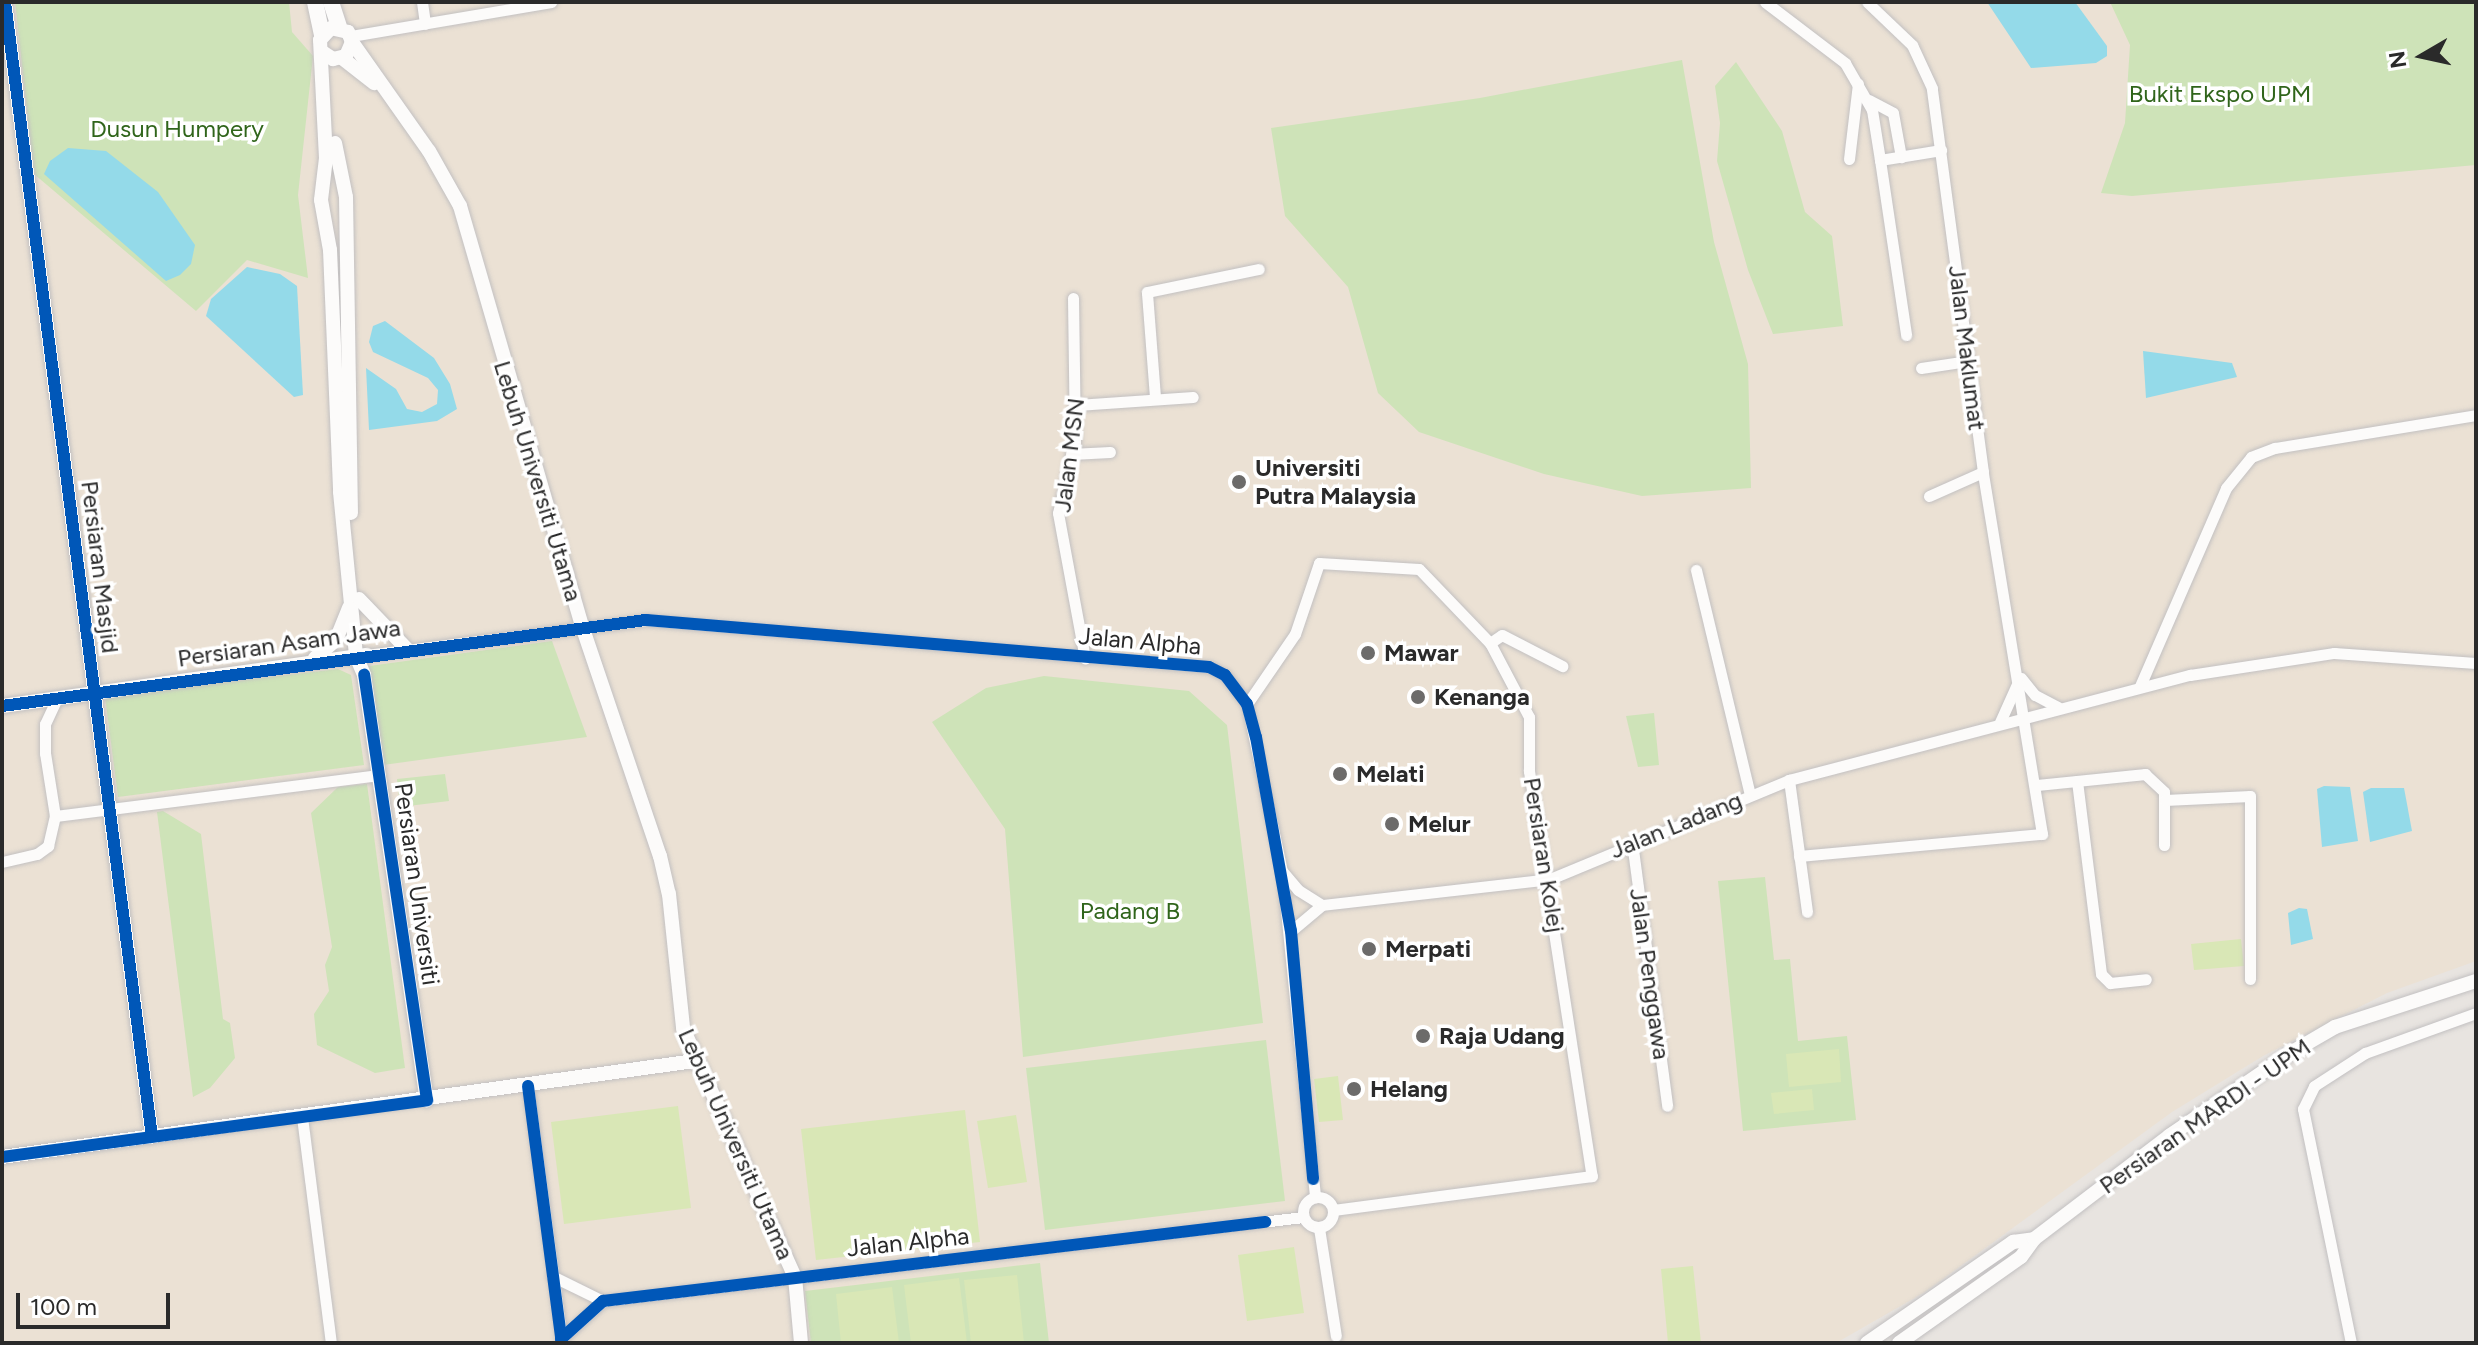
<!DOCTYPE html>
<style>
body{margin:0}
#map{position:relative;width:2478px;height:1345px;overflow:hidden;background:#e8e4e0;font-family:Figtree,sans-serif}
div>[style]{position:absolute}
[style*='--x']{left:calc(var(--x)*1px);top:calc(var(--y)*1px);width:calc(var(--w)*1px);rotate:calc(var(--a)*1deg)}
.education>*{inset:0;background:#ebe1d4}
.green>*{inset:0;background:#cee3b8}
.pitch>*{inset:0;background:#d9e7b6}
.water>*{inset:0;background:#94dae9}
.roads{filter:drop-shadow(0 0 2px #c2c0c1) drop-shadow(0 0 2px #c2c0c1)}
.minor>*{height:11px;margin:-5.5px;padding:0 5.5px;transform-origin:5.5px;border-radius:5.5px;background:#fcfbfa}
.minor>.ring{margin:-5.5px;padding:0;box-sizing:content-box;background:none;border:11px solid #fcfbfa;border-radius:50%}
.tertiary>*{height:14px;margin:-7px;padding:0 7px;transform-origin:7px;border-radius:7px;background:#fcfbfa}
.secondary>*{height:16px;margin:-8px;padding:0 8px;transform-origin:8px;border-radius:8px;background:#fcfbfa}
.cycleway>*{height:12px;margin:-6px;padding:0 6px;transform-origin:6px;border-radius:6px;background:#0057b8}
.dots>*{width:22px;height:22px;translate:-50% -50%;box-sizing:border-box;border:4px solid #fff;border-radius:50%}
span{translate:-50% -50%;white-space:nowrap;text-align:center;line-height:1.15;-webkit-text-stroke:7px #fff;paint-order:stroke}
.park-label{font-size:24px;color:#30651b}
.street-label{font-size:24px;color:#2a2a2a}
.poi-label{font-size:24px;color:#2a2a2a;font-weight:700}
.left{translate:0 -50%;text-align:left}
.frame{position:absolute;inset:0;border:4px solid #2a2a2a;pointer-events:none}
.north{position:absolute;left:2382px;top:16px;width:80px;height:80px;-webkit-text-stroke:6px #fff;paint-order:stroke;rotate:261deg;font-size:22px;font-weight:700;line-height:32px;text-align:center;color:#2a2a2a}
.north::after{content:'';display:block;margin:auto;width:28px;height:36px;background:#2a2a2a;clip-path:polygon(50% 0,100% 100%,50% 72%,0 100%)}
.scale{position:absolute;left:16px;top:1293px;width:154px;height:36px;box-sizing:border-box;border:4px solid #2a2a2a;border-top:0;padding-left:10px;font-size:24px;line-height:28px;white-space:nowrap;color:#2a2a2a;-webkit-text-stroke:6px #fff;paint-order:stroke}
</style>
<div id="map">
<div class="education">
<div style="clip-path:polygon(2px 2px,2476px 2px,2476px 961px,2387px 993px,2263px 1056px,2172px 1112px,1925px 1292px,1836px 1343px,2px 1343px)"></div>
</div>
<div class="green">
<div style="clip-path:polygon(15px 2px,289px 2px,292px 32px,313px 56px,298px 195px,308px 278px,247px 260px,196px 311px,34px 174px)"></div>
<div style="clip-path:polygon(2110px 2px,2476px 2px,2476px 165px,2132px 196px,2101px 193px,2125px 123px,2130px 45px)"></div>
<div style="clip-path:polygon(1682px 60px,1714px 242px,1748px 364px,1751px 488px,1642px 496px,1544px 474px,1419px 432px,1378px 393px,1348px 287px,1285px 216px,1271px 128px,1480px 98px)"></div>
<div style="clip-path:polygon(1736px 62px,1782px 131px,1805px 212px,1832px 236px,1843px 326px,1773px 334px,1748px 270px,1717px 161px,1720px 123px,1715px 86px)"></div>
<div style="clip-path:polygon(552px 641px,587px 737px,383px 765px,369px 666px)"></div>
<div style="clip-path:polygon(338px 669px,351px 675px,364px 765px,118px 797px,105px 697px)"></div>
<div style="clip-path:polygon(1044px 676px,1189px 691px,1227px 725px,1263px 1023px,1023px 1057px,1005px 829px,932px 722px,986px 688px)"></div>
<div style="clip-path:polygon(1654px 713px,1659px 765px,1638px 767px,1626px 716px)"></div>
<div style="clip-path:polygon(445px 774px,449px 801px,400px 807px,397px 779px)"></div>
<div style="clip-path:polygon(367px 784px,405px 1068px,375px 1073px,317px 1045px,314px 1014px,329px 991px,325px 965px,332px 947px,311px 813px,338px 787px)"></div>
<div style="clip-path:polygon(163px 811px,201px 834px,223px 1019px,230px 1023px,235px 1058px,210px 1088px,193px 1097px,157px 812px)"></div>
<div style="clip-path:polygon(1765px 877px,1774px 960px,1790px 959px,1798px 1041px,1847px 1036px,1856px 1120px,1743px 1131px,1718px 881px)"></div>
<div style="clip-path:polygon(1266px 1040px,1285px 1201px,1045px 1230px,1026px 1068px)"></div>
<div style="clip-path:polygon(1040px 1263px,1049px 1343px,811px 1343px,805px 1291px)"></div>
</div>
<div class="pitch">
<div style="clip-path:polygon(2241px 939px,2244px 966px,2194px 970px,2191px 944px)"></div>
<div style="clip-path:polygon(1839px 1049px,1841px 1082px,1789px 1087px,1786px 1054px)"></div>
<div style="clip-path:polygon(1338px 1076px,1343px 1120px,1319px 1122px,1314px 1079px)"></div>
<div style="clip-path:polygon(1812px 1089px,1814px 1110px,1774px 1114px,1771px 1093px)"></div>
<div style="clip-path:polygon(678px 1106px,691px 1208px,564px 1224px,551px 1122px)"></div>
<div style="clip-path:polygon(965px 1110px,980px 1242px,816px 1260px,801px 1129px)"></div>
<div style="clip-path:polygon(1016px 1115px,1027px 1182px,988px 1188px,977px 1121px)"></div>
<div style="clip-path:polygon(1294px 1247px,1304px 1313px,1247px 1321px,1238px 1255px)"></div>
<div style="clip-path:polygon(1693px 1266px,1701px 1343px,1668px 1343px,1661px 1269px)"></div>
<div style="clip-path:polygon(1017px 1275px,1024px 1343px,971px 1343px,964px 1280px)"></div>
<div style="clip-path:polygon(959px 1278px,967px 1343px,911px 1343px,904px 1285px)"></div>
<div style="clip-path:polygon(892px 1287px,899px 1343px,841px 1343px,836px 1294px)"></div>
</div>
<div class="water">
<div style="clip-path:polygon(1987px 2px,2075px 2px,2107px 46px,2107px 56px,2096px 63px,2031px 68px)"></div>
<div style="clip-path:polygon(68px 148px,106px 151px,158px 192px,195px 245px,191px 264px,180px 275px,166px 281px,44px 174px,50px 161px)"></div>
<div style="clip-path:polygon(247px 267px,280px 274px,297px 286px,303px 395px,294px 397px,206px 316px,211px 299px)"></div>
<div style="clip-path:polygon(385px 321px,434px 358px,450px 384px,457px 409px,437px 421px,369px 430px,366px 368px,396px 389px,407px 409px,422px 412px,437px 404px,438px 390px,428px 378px,373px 352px,369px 342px,373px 326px)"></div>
<div style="clip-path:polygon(2143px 351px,2232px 363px,2237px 377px,2146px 398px)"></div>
<div style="clip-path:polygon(2324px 786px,2350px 787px,2358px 841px,2322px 847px,2317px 789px)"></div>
<div style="clip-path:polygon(2371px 788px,2404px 788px,2412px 831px,2370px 842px,2363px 792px)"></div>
<div style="clip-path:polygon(2299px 908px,2307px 909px,2313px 939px,2291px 945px,2288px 913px)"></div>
</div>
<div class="roads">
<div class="minor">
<div style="--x:422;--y:2;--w:22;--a:82"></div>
<div style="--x:1765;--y:2;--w:101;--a:37.3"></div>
<div style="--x:1845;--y:63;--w:54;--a:60.1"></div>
<div style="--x:1872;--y:110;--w:51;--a:80.9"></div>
<div style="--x:1880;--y:160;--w:62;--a:-9.3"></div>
<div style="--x:351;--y:36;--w:203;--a:-9.6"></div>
<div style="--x:1869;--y:100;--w:27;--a:28"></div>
<div style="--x:1893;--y:113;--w:45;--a:79.7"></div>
<div style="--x:1849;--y:159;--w:76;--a:-83.2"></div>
<div style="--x:1880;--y:160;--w:177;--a:81.5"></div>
<div style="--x:1073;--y:298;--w:144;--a:89.2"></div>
<div style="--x:1075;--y:442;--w:73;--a:103.5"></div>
<div style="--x:1058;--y:513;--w:148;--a:79.5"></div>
<div style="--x:1921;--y:368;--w:48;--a:-8.5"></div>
<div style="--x:1155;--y:397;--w:105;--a:-94.4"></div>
<div style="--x:1147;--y:292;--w:114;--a:-11.6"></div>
<div style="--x:1077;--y:405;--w:116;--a:-3.9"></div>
<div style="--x:1071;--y:454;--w:39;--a:-3"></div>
<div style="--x:1929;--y:496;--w:59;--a:-24"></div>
<div style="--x:1696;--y:570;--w:231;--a:76.5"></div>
<div style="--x:1490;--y:643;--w:14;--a:-34"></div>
<div style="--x:1502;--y:635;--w:68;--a:27.3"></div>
<div style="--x:366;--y:655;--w:282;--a:-7.1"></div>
<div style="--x:646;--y:620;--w:565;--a:4.77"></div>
<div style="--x:1209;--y:667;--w:18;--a:27"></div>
<div style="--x:1225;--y:675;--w:36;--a:53"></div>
<div style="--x:1247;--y:704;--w:171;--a:78.2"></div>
<div style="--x:1282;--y:871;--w:328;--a:84.2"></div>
<div style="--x:2021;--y:678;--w:22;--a:51"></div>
<div style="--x:2035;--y:695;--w:26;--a:28"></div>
<div style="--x:2140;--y:686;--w:216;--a:-66.5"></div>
<div style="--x:2226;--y:488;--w:40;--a:-51"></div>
<div style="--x:2251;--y:457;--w:26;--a:-21"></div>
<div style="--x:2275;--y:448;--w:204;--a:-9.3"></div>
<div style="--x:1247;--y:704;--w:85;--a:-55.6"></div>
<div style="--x:1295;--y:634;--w:75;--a:-71.3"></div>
<div style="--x:1319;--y:563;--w:100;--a:3.4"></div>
<div style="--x:1419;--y:569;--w:103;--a:46.2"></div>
<div style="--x:1490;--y:643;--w:84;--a:62.2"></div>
<div style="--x:1529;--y:717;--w:54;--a:90"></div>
<div style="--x:1529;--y:771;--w:410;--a:81.2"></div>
<div style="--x:1592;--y:1176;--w:261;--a:172.5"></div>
<div style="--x:2000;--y:722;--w:44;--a:-65.8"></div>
<div style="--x:1789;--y:780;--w:133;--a:82.2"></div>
<div style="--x:2077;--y:781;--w:194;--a:82.9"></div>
<div style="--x:2101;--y:974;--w:13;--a:45"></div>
<div style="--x:2110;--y:983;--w:36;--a:-6"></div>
<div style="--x:2037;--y:785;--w:109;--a:-5.8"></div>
<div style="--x:2145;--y:774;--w:26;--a:43"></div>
<div style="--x:2164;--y:792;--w:53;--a:90"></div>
<div style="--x:2165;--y:800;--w:85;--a:-2.7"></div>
<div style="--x:2250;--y:796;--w:183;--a:90"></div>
<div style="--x:55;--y:816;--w:64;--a:-99"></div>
<div style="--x:45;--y:753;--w:29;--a:-90"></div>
<div style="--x:45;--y:724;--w:29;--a:-65"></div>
<div style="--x:1632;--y:842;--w:266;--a:82.4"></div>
<div style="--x:1799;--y:856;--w:244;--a:-5.2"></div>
<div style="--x:2042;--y:834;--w:367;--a:-99.3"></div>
<div style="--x:1983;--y:472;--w:387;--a:-97.6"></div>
<div style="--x:1932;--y:88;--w:47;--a:-114.9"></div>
<div style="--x:1912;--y:45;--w:62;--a:-136.3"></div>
<div style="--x:2;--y:862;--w:36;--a:-13"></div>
<div style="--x:37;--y:854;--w:14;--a:-36"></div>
<div style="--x:48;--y:846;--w:31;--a:-77"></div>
<div style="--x:55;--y:816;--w:327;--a:-7.2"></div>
<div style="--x:1283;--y:872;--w:23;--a:50"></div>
<div style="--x:1298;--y:890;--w:28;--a:32"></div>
<div style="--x:1291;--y:931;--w:40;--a:-40"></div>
<div style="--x:1322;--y:905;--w:229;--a:-6.5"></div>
<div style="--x:1550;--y:879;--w:259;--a:-22.5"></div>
<div style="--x:1789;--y:780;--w:415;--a:-14.7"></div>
<div style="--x:2190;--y:675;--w:146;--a:-8.7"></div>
<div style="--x:2334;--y:653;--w:142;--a:4"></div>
<div style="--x:528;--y:1086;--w:258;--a:82.4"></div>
<div style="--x:302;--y:1117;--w:228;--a:82.7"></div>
<div class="ring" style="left:1303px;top:1197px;width:19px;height:19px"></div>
<div style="--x:1319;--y:1228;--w:109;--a:81.1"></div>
<div style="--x:552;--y:1276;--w:57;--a:26.1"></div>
<div style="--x:561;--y:1339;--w:57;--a:-42.1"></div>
<div style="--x:603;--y:1301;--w:705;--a:-6.84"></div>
<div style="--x:2351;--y:1343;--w:239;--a:-101.6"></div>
<div style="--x:2303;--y:1109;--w:25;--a:-64"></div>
<div style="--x:2314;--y:1086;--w:61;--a:-32.9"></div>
<div style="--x:2365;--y:1053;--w:118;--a:-19.8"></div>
</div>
<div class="tertiary">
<div style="--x:5;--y:2;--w:1144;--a:82.62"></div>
<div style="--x:352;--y:42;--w:133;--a:54.8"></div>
<div style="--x:429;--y:151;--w:63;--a:60.6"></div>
<div style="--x:460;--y:206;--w:437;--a:73.8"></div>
<div style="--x:582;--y:626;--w:243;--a:71.3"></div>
<div style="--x:660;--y:856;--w:39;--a:77"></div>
<div style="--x:669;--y:894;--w:135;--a:84"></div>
<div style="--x:683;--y:1028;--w:273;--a:65.8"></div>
<div style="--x:795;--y:1277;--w:66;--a:84.8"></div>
<div style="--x:324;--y:53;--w:11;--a:34"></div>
<div style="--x:333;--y:59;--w:13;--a:-13"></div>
<div style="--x:346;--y:56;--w:15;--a:-67"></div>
<div style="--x:352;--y:42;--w:11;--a:-112"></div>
<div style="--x:348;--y:32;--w:17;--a:-167"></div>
<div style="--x:331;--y:28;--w:16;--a:133"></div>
<div style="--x:320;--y:40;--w:118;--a:87.1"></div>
<div style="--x:326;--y:158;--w:42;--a:96.8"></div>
<div style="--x:321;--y:200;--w:51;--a:79.8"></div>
<div style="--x:330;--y:250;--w:242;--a:87.6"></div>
<div style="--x:340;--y:492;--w:165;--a:84.4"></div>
<div style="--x:356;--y:656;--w:21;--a:67"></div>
<div style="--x:364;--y:675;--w:430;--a:81.6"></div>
<div style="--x:342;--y:58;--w:41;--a:38"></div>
<div style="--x:335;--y:143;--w:55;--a:78.5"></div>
<div style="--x:346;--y:197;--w:316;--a:89.1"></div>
<div style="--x:359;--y:599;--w:69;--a:46.2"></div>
<div style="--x:315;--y:658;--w:28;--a:-41"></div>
<div style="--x:336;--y:640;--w:35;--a:-68"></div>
<div style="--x:2;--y:706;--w:368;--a:-8"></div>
<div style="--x:2;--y:1157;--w:700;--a:-7.89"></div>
<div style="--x:1867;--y:1343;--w:178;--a:-34.7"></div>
<div style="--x:2013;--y:1242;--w:21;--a:-8"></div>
<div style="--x:1899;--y:1343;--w:149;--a:-35.2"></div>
<div style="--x:2021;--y:1257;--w:22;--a:-54"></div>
<div style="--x:2034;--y:1239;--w:170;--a:-37.3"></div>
<div style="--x:2169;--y:1136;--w:149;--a:-34.3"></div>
<div style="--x:2292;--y:1052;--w:50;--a:-30.2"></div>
<div style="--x:2335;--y:1027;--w:148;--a:-18.1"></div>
</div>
<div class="secondary">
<div style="--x:315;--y:2;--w:34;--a:78"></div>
<div style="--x:331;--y:2;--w:26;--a:72"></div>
</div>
</div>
<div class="cycleway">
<div style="--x:5;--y:2;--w:1144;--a:82.62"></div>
<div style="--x:2;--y:706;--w:650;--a:-7.61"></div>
<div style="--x:646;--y:620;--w:565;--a:4.77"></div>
<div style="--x:1209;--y:667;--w:18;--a:27"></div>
<div style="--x:1225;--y:675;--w:36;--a:53"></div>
<div style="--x:1247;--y:704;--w:34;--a:75"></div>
<div style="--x:1256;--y:737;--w:197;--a:79.8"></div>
<div style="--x:1291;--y:931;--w:249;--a:84.9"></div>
<div style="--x:528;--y:1086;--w:259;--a:82.5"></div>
<div style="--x:2;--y:1157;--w:429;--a:-7.6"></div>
<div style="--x:427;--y:1100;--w:430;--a:-98.4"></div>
<div style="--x:561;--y:1339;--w:57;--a:-42.1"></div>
<div style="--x:603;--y:1301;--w:667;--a:-6.81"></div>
</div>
<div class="dots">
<div style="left:1239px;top:482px;background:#6c6b6a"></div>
<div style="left:1368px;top:653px;background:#6c6b6a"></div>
<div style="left:1418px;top:697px;background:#6c6b6a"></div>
<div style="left:1340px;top:774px;background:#6c6b6a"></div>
<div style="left:1392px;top:824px;background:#6c6b6a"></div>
<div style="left:1369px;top:949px;background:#6c6b6a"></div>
<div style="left:1423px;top:1036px;background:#6c6b6a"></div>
<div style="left:1354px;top:1089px;background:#6c6b6a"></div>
</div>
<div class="park-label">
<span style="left:2220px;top:94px">Bukit Ekspo UPM</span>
<span style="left:177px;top:129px">Dusun Humpery</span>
<span style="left:1130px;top:911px">Padang B</span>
</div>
<div class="street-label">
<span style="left:1967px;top:348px;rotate:83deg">Jalan Maklumat</span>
<span style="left:1069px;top:455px;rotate:-83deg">Jalan MSN</span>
<span style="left:538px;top:481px;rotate:73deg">Lebuh Universiti Utama</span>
<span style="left:100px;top:567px;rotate:83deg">Persiaran Masjid</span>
<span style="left:1140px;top:641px;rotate:5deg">Jalan Alpha</span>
<span style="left:289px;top:643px;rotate:-8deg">Persiaran Asam Jawa</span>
<span style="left:1676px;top:825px;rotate:-22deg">Jalan Ladang</span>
<span style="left:1544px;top:855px;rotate:81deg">Persiaran Kolej</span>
<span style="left:417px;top:884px;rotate:82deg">Persiaran Universiti</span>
<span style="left:1650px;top:974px;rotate:82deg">Jalan Penggawa</span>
<span style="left:2205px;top:1116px;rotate:-35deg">Persiaran MARDI - UPM</span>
<span style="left:736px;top:1144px;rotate:66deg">Lebuh Universiti Utama</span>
<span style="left:908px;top:1242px;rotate:-6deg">Jalan Alpha</span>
</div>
<div class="poi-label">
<span class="left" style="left:1255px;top:482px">Universiti<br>Putra Malaysia</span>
<span class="left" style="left:1384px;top:653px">Mawar</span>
<span class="left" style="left:1434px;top:697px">Kenanga</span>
<span class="left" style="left:1356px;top:774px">Melati</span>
<span class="left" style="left:1408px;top:824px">Melur</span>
<span class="left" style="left:1385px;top:949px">Merpati</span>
<span class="left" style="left:1439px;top:1036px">Raja Udang</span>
<span class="left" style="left:1370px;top:1089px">Helang</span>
</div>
<div class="frame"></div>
<div class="north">N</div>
<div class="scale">100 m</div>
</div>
